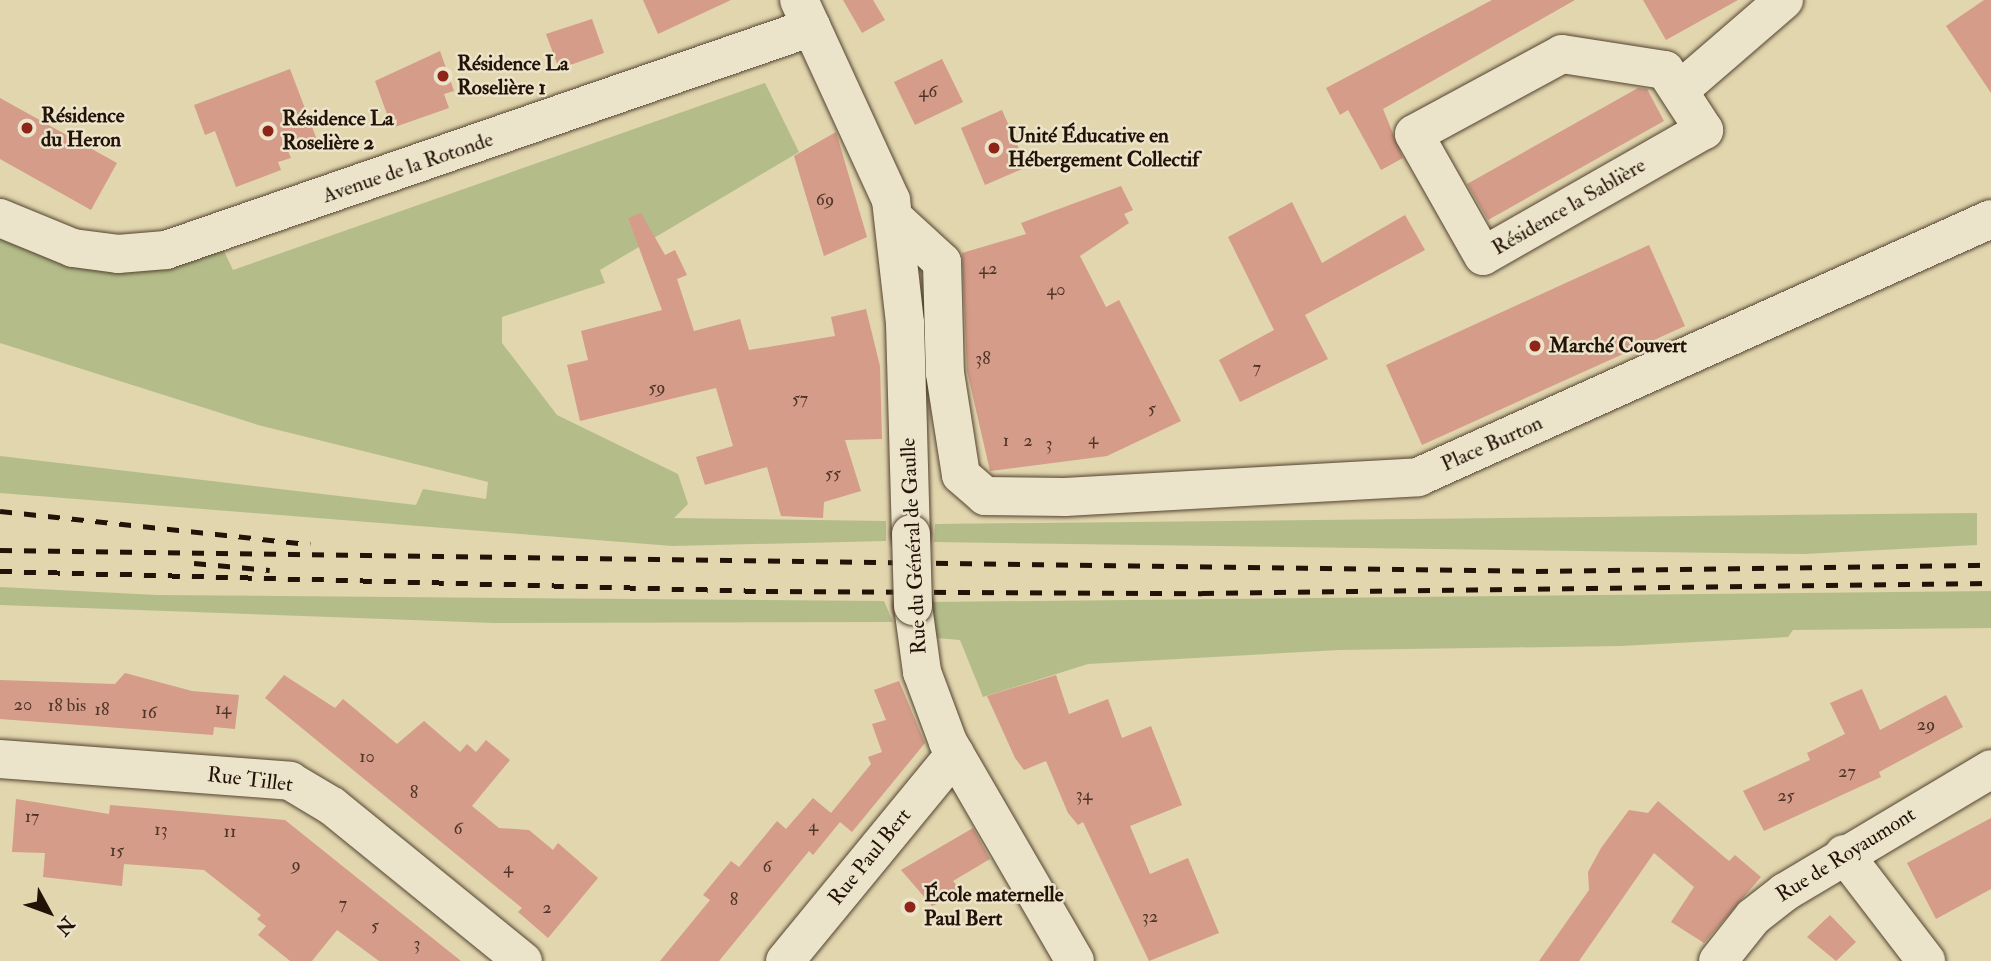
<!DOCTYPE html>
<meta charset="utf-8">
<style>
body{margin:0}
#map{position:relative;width:1991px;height:961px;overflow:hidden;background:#e2d6ae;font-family:"IM FELL Double Pica",serif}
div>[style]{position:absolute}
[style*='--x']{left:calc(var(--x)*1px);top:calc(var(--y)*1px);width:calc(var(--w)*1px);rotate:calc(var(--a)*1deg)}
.green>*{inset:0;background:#b4bd8a}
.building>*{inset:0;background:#d49c89}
.roads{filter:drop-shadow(0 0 2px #534331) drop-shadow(0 0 2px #534331)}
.street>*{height:38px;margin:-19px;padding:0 19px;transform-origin:19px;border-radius:19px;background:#ece4ca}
.rail>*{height:5px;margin-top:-2.5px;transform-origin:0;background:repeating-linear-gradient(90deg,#231207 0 12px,transparent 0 24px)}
.bridges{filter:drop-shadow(0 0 2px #534331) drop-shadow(0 0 2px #534331)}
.street-bridge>*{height:38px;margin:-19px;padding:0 19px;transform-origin:19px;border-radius:19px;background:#ece4ca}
.dots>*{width:19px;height:19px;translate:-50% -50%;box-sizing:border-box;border:4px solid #ece4ca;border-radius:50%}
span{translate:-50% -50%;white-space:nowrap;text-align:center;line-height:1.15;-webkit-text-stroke:5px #ece4ca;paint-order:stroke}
.number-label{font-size:18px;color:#4f3428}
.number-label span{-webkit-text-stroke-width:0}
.poi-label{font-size:21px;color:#231207;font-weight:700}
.left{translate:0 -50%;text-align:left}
.street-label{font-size:21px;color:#231207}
.north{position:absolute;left:14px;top:877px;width:70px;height:70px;-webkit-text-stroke:5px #ece4ca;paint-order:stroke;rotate:131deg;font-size:19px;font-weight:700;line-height:28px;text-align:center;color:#231207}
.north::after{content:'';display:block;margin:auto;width:24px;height:32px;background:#231207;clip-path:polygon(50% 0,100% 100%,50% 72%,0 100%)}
</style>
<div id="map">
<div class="green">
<div style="clip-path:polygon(765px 83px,799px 152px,600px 270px,605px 283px,502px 317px,502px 343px,557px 415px,678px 474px,688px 504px,674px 518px,886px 521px,886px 541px,672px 546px,0 493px,0 456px,416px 505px,423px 489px,486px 499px,488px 482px,258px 425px,0 343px,0 235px,84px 269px,223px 249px,233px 270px)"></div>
<div style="clip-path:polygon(1977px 513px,1977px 545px,1805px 554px,934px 542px,935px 524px)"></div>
<div style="clip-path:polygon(0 587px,157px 595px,884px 601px,893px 622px,494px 623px,0 605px)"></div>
<div style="clip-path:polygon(1991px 591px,1991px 628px,1793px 630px,1788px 637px,1621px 646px,1339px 650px,1088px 664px,983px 697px,960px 640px,936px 638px,932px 602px)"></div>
</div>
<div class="building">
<div style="clip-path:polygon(643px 0,731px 0,658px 34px)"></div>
<div style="clip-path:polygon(843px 0,873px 0,885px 20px,862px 33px)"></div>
<div style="clip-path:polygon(1492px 0,1575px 0,1383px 109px,1403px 158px,1381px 170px,1348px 110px,1340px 115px,1326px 88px)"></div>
<div style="clip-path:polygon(1643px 0,1738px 0,1666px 40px)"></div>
<div style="clip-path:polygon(1984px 0,1991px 0,1991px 93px,1946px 26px)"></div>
<div style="clip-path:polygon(592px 19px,604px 53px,559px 69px,546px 34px)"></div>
<div style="clip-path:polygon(440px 51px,454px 91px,444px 94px,449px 108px,392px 128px,375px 81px)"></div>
<div style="clip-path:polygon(942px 59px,963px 102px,915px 125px,894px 82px)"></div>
<div style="clip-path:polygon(290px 69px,317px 140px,288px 151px,291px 158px,278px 162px,281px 170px,236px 187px,215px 131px,205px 135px,194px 105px)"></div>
<div style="clip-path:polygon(1638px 88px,1647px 89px,1664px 121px,1488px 220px,1467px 184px)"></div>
<div style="clip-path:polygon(0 98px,117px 163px,91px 210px,0 159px)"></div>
<div style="clip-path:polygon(1002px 110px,1027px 167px,985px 185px,961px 128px)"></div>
<div style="clip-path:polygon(836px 132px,867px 237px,824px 256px,794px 156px)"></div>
<div style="clip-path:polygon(1121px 186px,1133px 210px,1124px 214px,1129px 223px,1080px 256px,1106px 307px,1119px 300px,1181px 421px,1107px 456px,990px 471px,967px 371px,962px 253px,1026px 234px,1021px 223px)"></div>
<div style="clip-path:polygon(1292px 202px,1322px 263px,1405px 215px,1425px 250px,1305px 315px,1328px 359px,1240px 402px,1219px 360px,1274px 330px,1228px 237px)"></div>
<div style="clip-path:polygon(641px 213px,665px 255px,675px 250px,687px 275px,677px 279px,694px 331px,740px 319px,749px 350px,835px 336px,831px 317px,866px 309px,880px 366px,882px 439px,845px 440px,861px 491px,824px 502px,823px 518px,781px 516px,767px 467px,705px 485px,696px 457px,733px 446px,716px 388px,580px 421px,567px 365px,588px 360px,581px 331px,662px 310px,628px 218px)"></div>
<div style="clip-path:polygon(1649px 245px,1685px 326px,1422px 445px,1386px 365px)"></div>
<div style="clip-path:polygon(125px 673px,192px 691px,239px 695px,235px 729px,214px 727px,213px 735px,0 719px,0 680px,115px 684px)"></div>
<div style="clip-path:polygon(284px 675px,335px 708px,343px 699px,397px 744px,424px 721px,460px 752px,467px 744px,476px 752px,486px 740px,510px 760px,472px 806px,499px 828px,529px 830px,553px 850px,558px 843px,598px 878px,548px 938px,518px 912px,522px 908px,265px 698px)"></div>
<div style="clip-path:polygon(1056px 675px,1069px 714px,1108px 699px,1122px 738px,1151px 726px,1182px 805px,1130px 826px,1150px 874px,1188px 858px,1219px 933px,1149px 961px,1083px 822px,1078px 825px,1068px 813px,1046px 761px,1024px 770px,1015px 758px,987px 696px)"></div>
<div style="clip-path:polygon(899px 681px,925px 743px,852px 832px,840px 822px,813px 855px,809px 851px,719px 961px,660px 961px,710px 900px,703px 895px,731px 861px,739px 867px,777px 821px,786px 829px,813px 798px,831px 813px,871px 764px,868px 757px,882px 752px,872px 724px,886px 720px,874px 690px)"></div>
<div style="clip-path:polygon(1862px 689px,1880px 730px,1946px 695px,1963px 727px,1879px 772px,1881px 777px,1764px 831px,1743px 791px,1810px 760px,1807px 753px,1845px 734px,1830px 703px)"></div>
<div style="clip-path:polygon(16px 799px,109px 814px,110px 805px,285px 820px,461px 961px,379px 961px,337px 930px,312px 961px,290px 961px,258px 935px,266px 926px,257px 919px,261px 915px,204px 870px,124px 864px,122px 886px,43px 877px,45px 853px,12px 852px)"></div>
<div style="clip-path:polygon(1658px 801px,1729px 861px,1735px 855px,1761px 877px,1704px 943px,1671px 922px,1694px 887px,1654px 853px,1579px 961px,1539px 961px,1589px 890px,1588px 872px,1601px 848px,1629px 810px,1648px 813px)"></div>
<div style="clip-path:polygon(1991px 818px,1991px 889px,1936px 919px,1907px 863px)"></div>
<div style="clip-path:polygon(973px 828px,990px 859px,953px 881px,963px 893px,932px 906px,901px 870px)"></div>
<div style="clip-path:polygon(1830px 915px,1856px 942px,1836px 961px,1807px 937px)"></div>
</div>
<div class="roads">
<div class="street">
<div style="--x:799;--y:0;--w:220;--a:65.3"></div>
<div style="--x:891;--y:200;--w:124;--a:83.5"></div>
<div style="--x:905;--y:323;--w:211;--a:88.4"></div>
<div style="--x:1562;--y:54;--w:104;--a:8.8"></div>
<div style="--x:1665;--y:70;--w:72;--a:57"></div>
<div style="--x:1704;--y:130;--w:254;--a:150.3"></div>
<div style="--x:1483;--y:256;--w:140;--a:-119.5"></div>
<div style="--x:1414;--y:134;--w:168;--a:-28.4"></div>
<div style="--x:1681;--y:89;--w:136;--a:-40.8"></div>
<div style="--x:0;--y:218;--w:79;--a:22.3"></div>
<div style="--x:73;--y:248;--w:45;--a:7.6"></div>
<div style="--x:118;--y:254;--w:48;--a:-4.8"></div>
<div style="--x:166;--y:250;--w:683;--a:-19.04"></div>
<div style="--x:894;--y:218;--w:65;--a:42.5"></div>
<div style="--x:942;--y:262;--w:111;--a:88.5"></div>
<div style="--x:945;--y:373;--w:103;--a:81.1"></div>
<div style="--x:961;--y:475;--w:32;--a:41"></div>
<div style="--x:985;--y:496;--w:80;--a:0.7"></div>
<div style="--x:1065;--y:497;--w:354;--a:-3.2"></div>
<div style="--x:1418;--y:477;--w:628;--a:-24.24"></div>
<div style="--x:913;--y:606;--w:67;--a:82.2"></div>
<div style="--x:922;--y:672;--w:75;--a:69.6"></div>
<div style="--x:948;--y:742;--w:253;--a:59.9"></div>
<div style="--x:0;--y:759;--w:291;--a:4.3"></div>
<div style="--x:290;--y:781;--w:49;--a:30.8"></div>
<div style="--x:332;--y:806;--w:246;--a:39.1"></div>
<div style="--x:1844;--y:854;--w:135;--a:52.5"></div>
<div style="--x:785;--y:961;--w:268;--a:-50.6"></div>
<div style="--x:1718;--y:961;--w:56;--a:-51.5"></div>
<div style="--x:1753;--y:917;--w:41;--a:-38"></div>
<div style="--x:1785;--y:892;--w:240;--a:-30.8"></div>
</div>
</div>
<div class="rail">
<div style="--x:0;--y:511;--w:312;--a:6.1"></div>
<div style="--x:0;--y:550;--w:1536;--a:0.78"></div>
<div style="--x:1536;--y:571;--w:455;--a:-0.8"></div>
<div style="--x:194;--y:563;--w:76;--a:5.3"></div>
<div style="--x:0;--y:571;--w:766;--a:1.5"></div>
<div style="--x:766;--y:591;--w:436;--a:0.3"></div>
<div style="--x:1202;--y:593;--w:789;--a:-0.73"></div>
</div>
<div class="bridges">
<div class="street-bridge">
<div style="--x:911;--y:534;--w:72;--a:88.4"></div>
</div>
</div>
<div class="dots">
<div style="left:443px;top:76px;background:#8f2418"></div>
<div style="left:27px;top:128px;background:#8f2418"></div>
<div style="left:268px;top:131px;background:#8f2418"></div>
<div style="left:994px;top:148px;background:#8f2418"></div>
<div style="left:1535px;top:346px;background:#8f2418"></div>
<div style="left:910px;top:907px;background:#8f2418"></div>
</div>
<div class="number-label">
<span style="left:928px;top:92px">46</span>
<span style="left:825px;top:200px">69</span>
<span style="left:988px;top:269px">42</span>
<span style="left:1056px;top:290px">40</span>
<span style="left:983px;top:359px">38</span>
<span style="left:1257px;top:368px">7</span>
<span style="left:657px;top:388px">59</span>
<span style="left:800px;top:399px">57</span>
<span style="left:1152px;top:409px">5</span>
<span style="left:1093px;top:439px">4</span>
<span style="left:1006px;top:441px">1</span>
<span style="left:1028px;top:441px">2</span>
<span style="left:1049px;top:444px">3</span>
<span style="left:833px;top:474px">55</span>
<span style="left:23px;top:705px">20</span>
<span style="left:67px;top:706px">18 bis</span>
<span style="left:223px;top:709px">14</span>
<span style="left:102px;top:710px">18</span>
<span style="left:149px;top:713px">16</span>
<span style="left:1926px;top:725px">29</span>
<span style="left:367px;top:757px">10</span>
<span style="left:1847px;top:772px">27</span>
<span style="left:414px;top:793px">8</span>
<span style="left:1084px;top:795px">34</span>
<span style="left:1786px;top:796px">25</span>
<span style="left:32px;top:817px">17</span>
<span style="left:813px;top:826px">4</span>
<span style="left:458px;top:829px">6</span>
<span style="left:161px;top:830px">13</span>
<span style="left:230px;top:832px">11</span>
<span style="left:117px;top:851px">15</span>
<span style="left:296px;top:865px">9</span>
<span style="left:767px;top:867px">6</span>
<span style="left:508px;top:868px">4</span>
<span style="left:734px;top:900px">8</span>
<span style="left:343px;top:904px">7</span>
<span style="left:547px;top:908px">2</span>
<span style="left:1150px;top:917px">32</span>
<span style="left:375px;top:926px">5</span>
<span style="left:417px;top:944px">3</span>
</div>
<div class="poi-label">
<span class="left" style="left:457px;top:76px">Résidence La<br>Roselière 1</span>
<span class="left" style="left:41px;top:128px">Résidence<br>du Heron</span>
<span class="left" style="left:282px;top:131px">Résidence La<br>Roselière 2</span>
<span class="left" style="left:1008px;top:148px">Unité Éducative en<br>Hébergement Collectif</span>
<span class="left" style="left:1549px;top:346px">Marché Couvert</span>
<span class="left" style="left:924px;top:907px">École maternelle<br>Paul Bert</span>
</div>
<div class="street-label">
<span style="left:408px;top:168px;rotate:-19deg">Avenue de la Rotonde</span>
<span style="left:1569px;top:207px;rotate:-30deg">Résidence la Sablière</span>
<span style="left:1492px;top:444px;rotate:-24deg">Place Burton</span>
<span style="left:914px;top:546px;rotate:-93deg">Rue du Général de Gaulle</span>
<span style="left:250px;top:780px;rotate:7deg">Rue Tillet</span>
<span style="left:1846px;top:855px;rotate:-32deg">Rue de Royaumont</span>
<span style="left:870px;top:857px;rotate:-51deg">Rue Paul Bert</span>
</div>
<div class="north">N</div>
</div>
